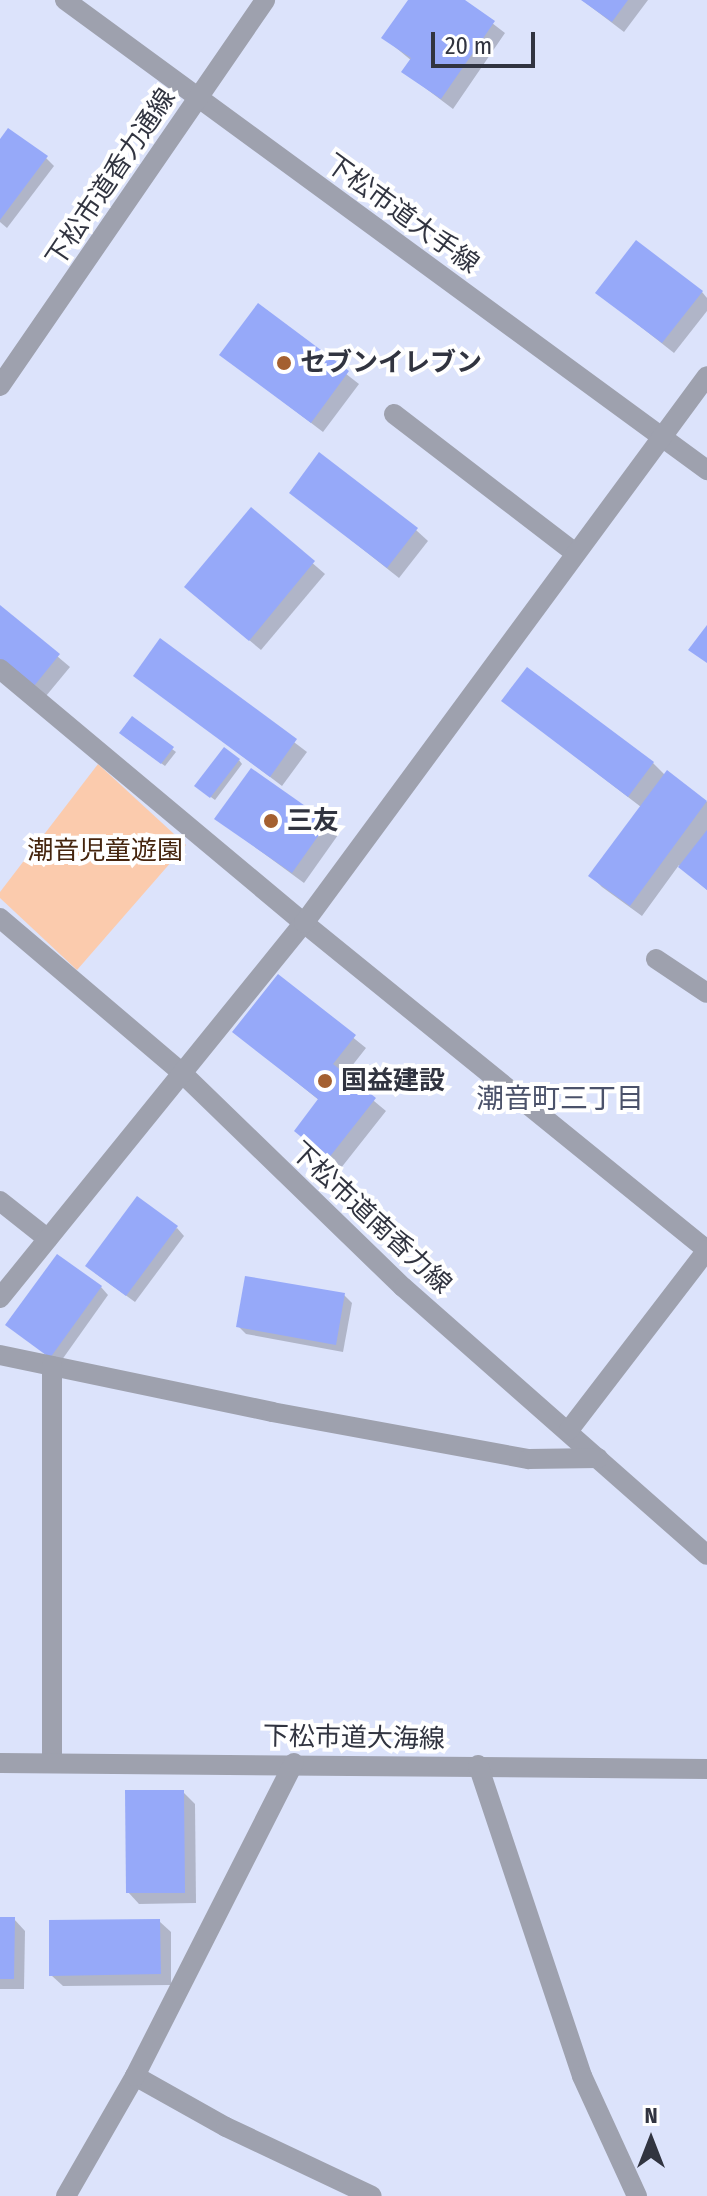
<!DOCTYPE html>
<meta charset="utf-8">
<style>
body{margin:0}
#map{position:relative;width:707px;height:2196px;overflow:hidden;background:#dce3fb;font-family:"Fira Sans Condensed","Noto Sans JP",sans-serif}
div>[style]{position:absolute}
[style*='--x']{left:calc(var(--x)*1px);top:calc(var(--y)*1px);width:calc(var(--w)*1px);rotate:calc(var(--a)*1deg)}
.green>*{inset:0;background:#fbcbad}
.shadow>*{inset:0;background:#0003}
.building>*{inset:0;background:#96a9f9}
.minor>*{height:20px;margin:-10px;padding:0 10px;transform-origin:10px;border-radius:10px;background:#9ea1ae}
.dots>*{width:22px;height:22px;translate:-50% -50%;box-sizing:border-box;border:4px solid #fff;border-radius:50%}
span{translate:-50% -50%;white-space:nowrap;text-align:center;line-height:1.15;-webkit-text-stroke:8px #fff;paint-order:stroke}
.street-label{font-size:26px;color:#313440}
.poi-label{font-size:26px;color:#313440;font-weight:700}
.left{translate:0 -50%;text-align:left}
.park-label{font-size:26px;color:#45250e}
.neighbourhood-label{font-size:28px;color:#4b526a}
.north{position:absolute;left:611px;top:2100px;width:80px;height:80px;-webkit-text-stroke:6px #fff;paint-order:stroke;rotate:0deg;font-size:22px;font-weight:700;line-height:32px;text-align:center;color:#313440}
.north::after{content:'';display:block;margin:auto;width:28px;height:36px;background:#313440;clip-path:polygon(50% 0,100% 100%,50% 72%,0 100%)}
.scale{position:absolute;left:431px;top:32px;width:104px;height:36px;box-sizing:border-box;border:4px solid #313440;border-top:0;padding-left:10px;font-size:24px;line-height:28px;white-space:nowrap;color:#313440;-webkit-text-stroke:6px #fff;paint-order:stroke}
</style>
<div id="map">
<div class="green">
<div style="clip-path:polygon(98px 764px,186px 845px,77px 970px,0 898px,0 892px)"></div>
</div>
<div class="shadow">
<div style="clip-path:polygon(411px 0,462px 0,505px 33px,453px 109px,404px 72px,412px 61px,384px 38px)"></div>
<div style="clip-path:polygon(582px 0,648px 0,624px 32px)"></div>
<div style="clip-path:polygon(0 142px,46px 158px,54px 166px,7px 228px,0 222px)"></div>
<div style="clip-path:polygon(702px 292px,707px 298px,707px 311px,674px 353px,598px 293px)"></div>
<div style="clip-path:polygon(259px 306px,359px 384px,323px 432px,222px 355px)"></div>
<div style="clip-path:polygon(291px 492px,416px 530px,428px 541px,399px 578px)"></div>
<div style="clip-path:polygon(251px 510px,325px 574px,261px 650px,198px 598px)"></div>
<div style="clip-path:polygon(0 608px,70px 667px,46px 696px,0 658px)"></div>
<div style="clip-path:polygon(161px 641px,307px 752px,282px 786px,135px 675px)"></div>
<div style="clip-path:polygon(503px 701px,653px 763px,665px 775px,667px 772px,707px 802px,707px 890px,679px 865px,642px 916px,602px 887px,591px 876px,641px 807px)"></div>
<div style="clip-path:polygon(125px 737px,172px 749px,176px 752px,165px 766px)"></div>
<div style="clip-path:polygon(239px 760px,242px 764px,215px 800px,200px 789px)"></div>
<div style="clip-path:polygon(217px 819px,327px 824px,338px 835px,304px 883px)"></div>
<div style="clip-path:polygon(278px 977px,366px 1048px,344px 1076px,386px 1111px,341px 1168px,296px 1131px,320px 1101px,235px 1032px)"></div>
<div style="clip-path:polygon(177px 1228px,184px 1236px,135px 1302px,95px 1273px)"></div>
<div style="clip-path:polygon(101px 1287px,108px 1295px,59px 1364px,7px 1325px)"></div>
<div style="clip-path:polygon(344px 1295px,352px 1303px,343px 1352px,246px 1334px,238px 1326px)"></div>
<div style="clip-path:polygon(183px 1792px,195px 1804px,196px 1903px,139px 1904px,128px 1892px)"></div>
<div style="clip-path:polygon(0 1919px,14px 1919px,25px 1931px,24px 1989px,0 1989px)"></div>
<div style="clip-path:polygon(159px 1921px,171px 1932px,171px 1985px,63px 1986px,51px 1975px)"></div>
</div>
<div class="building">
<div style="clip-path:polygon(408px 0,465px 0,495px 21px,441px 99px,401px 72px,411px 58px,381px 38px)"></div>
<div style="clip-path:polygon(581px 0,628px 0,612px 22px)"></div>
<div style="clip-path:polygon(8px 128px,48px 156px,0 220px,0 139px)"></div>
<div style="clip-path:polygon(636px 240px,703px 291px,662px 343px,595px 293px)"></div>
<div style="clip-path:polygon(258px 303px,349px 371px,311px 423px,219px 355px)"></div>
<div style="clip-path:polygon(319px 452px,418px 528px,387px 568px,289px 493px)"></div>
<div style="clip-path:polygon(251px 507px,315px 561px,249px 641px,184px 587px)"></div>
<div style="clip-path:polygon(0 605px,60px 654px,34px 686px,0 659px)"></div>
<div style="clip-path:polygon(707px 625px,707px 663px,688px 650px)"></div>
<div style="clip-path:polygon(160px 638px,297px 739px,270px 777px,133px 676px)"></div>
<div style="clip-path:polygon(527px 667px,654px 762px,628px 797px,501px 701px)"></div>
<div style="clip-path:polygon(132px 716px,174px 747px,161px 764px,119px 733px)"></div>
<div style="clip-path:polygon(224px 747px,240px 759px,210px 798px,194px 786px)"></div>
<div style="clip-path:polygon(251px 768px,328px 822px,292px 873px,214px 819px)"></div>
<div style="clip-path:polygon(667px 770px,707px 801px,630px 906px,588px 876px)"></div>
<div style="clip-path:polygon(707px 830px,707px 890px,678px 867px)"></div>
<div style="clip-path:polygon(278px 974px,356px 1035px,333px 1064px,376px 1098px,328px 1159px,294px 1131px,318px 1099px,232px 1032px)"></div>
<div style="clip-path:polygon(137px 1196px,178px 1226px,126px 1296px,85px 1266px)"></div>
<div style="clip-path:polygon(57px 1254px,102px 1286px,50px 1358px,5px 1325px)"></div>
<div style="clip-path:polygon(245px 1276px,345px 1293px,336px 1345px,236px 1327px)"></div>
<div style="clip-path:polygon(125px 1790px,184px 1790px,185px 1893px,126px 1893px)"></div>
<div style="clip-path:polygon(0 1917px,15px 1917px,14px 1979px,0 1979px)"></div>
<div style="clip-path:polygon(160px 1919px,161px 1974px,49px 1976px,49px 1920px)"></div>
</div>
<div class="minor">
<div style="--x:65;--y:0;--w:796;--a:36.21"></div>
<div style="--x:0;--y:386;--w:468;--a:-55.5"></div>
<div style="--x:394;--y:414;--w:228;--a:37.5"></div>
<div style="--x:0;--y:669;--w:396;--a:39.9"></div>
<div style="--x:304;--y:923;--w:519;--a:39.06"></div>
<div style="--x:0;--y:918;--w:239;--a:40.4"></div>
<div style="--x:182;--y:1073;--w:308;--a:44.1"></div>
<div style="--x:403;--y:1287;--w:405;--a:41.4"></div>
<div style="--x:656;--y:959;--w:61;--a:33.7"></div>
<div style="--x:0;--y:1201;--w:61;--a:38.4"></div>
<div style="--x:0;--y:1298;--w:483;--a:-51"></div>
<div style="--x:304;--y:923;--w:679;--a:-53.62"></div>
<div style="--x:0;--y:1355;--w:278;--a:11.8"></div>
<div style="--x:272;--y:1412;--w:261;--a:10.4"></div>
<div style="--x:529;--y:1459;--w:69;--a:-0.8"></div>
<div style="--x:52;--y:1366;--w:397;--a:90"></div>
<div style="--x:569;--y:1430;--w:227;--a:-52.5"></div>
<div style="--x:0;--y:1763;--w:707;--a:0.49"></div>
<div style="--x:478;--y:1765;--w:328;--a:71.5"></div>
<div style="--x:582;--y:2076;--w:132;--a:65.4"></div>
<div style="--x:135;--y:2076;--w:104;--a:29.3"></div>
<div style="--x:226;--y:2127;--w:161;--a:25.3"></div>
<div style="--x:66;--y:2196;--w:138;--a:-60.1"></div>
<div style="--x:135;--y:2076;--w:351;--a:-63.1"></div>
</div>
<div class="dots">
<div style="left:284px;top:363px;background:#a46031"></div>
<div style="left:271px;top:821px;background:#a46031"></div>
<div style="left:325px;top:1081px;background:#a46031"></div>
</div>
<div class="street-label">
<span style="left:111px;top:178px;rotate:-56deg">下松市道香力通線</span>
<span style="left:402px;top:214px;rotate:36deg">下松市道大手線</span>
<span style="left:371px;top:1218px;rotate:43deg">下松市道南香力線</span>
<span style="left:354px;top:1738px;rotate:1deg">下松市道大海線</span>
</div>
<div class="poi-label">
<span class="left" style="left:300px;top:363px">セブンイレブン</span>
<span class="left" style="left:287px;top:821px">三友</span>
<span class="left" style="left:341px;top:1081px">国益建設</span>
</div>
<div class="park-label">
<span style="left:105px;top:851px">潮音児童遊園</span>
</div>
<div class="neighbourhood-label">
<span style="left:560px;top:1099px">潮音町三丁目</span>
</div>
<div class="north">N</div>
<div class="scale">20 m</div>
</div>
